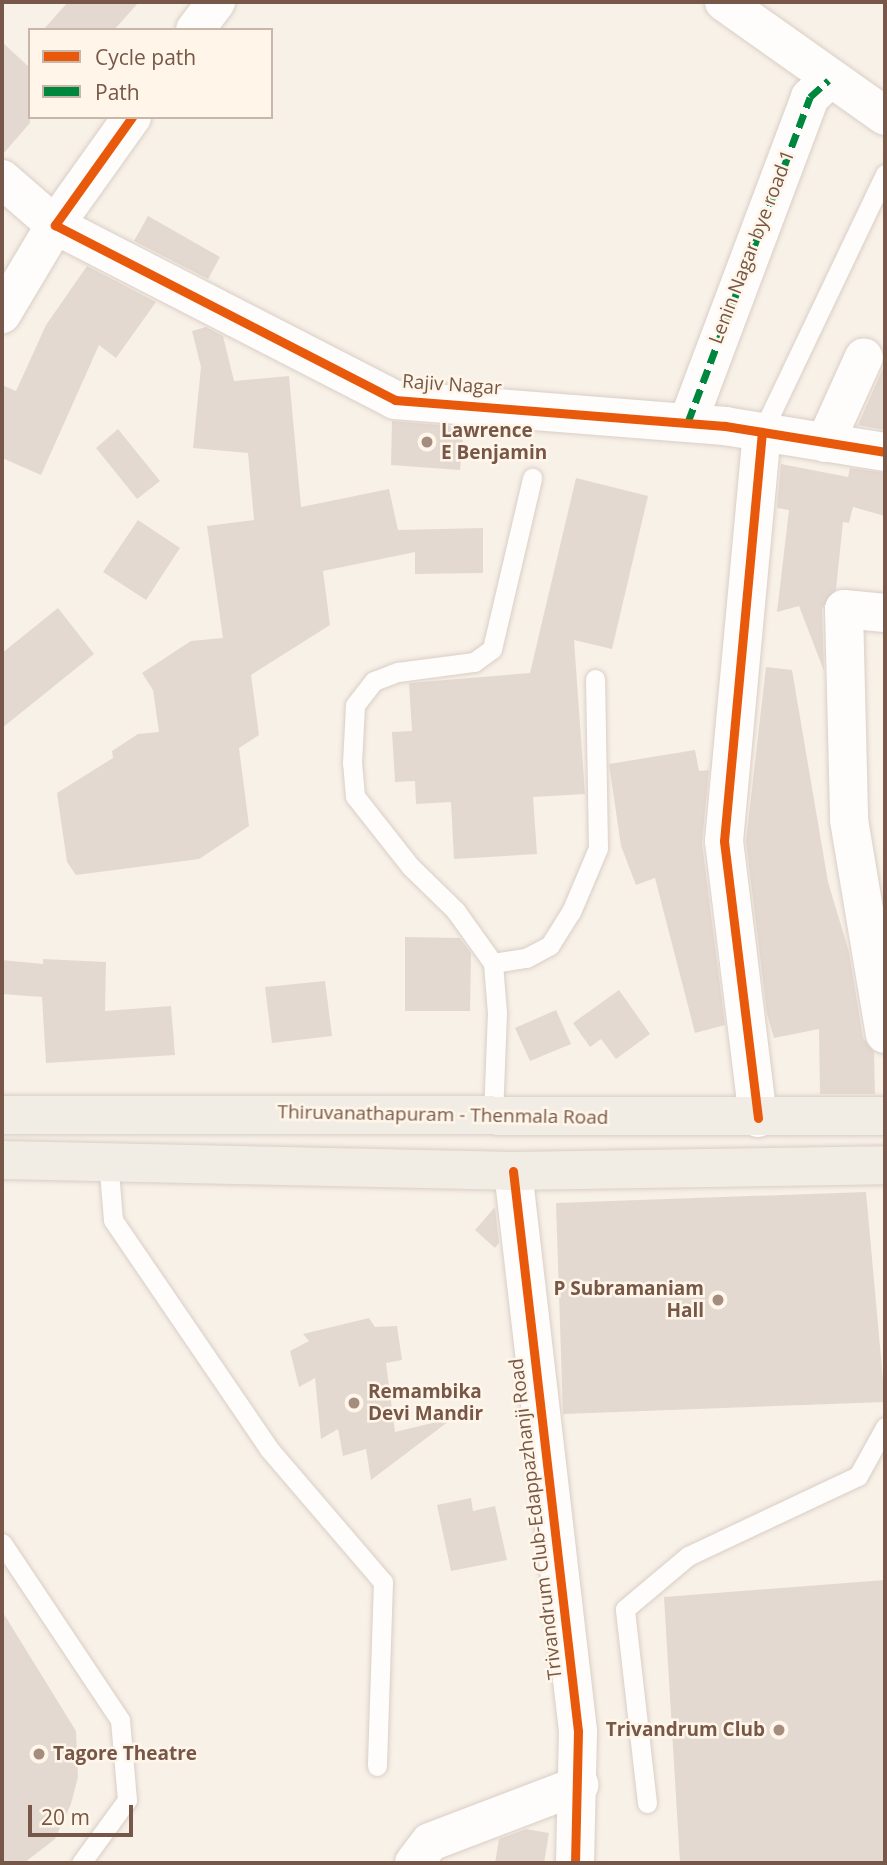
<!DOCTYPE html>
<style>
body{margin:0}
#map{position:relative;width:887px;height:1865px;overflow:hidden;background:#f8f1e8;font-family:"Open Sans",sans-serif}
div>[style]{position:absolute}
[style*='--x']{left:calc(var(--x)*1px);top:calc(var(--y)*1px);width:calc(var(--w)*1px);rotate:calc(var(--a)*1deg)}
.building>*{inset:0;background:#e4d9d0}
.roads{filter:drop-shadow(0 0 2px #d9cec6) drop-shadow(0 0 2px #d9cec6)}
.service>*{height:19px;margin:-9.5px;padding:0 9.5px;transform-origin:9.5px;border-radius:9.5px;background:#fefdfc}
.minor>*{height:38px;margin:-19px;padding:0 19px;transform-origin:19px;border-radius:19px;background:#fefdfc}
.primary>*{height:38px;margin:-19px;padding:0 19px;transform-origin:19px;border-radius:19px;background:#f2ede4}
.quiet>*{height:7px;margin-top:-3.5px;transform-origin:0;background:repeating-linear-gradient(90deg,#00873e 0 14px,transparent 0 21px)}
.cycleway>*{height:9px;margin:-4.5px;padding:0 4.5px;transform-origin:4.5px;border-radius:4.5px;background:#e8590c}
.dots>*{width:19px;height:19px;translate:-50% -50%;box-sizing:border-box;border:4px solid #fff6e9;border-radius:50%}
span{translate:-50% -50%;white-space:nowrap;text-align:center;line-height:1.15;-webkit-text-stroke:5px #fff6e9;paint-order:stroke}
.street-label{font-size:19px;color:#775747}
.poi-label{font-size:19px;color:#775747;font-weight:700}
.left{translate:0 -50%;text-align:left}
.right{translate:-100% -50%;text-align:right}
.frame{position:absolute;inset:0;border:4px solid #775747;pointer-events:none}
.legend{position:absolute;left:28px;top:28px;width:245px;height:91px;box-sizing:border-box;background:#fff6e9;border:2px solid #c9b6a8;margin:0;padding:9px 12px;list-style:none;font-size:21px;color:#775747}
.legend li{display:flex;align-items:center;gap:14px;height:35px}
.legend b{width:35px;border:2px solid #c9b6a8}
.scale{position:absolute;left:28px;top:1805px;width:105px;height:32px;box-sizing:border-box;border:4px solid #775747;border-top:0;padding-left:9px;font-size:21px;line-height:24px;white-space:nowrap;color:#775747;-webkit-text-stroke:5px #fff6e9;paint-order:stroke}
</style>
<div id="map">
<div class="building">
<div style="clip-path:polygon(68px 2px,139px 2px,114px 30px,43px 30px)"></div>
<div style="clip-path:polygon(2px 42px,30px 68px,30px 123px,2px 155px)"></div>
<div style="clip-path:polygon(148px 216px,220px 257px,208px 279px,134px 241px)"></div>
<div style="clip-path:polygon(87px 266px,156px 302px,116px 358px,99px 345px,41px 475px,2px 458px,2px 385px,16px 391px,46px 325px)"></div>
<div style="clip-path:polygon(206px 327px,223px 336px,234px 381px,289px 376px,301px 507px,389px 489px,398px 530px,483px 528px,483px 573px,415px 574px,415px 552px,323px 571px,330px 625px,251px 675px,259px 735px,239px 748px,249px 826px,199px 859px,76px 875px,67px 862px,57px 793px,113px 758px,112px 751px,138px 734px,159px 732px,153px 690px,142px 673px,191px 641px,223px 638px,207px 526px,254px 520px,248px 453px,193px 448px,201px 367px,192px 331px)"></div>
<div style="clip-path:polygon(885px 359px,885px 430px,858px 425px,884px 366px)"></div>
<div style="clip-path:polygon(392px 421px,464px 427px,460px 470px,391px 465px)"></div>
<div style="clip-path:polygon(118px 429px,160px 481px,137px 499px,96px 448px)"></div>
<div style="clip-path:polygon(781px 464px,848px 477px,850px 468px,885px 473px,885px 516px,853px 507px,849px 523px,843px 522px,836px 589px,822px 609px,824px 671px,799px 606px,777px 612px,789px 510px,777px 508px)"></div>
<div style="clip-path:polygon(576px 478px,648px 496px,612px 649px,574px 640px,585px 794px,533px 797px,537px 854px,454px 859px,451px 802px,416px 804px,415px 781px,395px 782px,392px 732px,412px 731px,409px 683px,530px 673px)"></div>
<div style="clip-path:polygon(138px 520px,180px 548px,146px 600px,103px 572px)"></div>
<div style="clip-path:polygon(58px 608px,94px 654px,2px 728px,2px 653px)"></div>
<div style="clip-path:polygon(766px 667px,792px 670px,828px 882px,849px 952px,863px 1038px,874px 1052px,875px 1094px,820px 1094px,819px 1029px,774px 1038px,767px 1014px,746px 841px)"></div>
<div style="clip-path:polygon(695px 750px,699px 771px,709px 770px,702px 843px,725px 1025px,695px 1033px,655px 878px,636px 885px,621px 846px,609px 764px)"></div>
<div style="clip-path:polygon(405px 937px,460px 938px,471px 953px,470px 1011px,405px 1011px)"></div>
<div style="clip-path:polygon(43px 959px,106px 962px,105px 1011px,171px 1006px,175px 1055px,46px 1063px,42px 997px,2px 994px,2px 960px,43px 964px)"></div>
<div style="clip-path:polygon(325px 981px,332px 1036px,272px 1043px,265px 987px)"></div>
<div style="clip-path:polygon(619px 990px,650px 1034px,616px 1059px,601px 1039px,590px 1047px,573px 1023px)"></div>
<div style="clip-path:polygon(556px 1010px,571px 1044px,530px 1061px,515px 1028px)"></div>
<div style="clip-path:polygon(866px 1192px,885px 1402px,563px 1414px,556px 1203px)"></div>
<div style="clip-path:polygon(495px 1207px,499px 1243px,495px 1248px,475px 1230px)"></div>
<div style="clip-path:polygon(369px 1318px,375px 1327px,397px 1326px,402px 1360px,386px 1363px,395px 1432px,453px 1418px,371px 1480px,366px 1449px,343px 1456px,338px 1429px,321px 1439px,315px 1378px,299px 1387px,290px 1351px,309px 1341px,303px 1334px)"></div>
<div style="clip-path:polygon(471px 1498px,473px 1511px,495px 1506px,507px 1560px,451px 1571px,437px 1505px)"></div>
<div style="clip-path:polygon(885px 1580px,885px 1863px,680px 1863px,664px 1597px)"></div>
<div style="clip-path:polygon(2px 1611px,76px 1731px,78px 1777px,71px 1804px,55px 1839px,24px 1863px,2px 1863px)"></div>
<div style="clip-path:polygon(526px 1829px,549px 1833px,544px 1863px,495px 1863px,499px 1839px)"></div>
</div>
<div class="roads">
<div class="service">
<div style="--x:762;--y:432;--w:286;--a:-64.5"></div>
<div style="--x:493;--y:963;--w:33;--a:-9"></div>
<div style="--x:526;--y:958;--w:27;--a:-28"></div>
<div style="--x:550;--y:945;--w:39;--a:-58"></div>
<div style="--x:571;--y:912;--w:69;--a:-67.1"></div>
<div style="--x:598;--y:848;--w:169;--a:-91"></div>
<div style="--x:493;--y:1116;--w:103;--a:-87.8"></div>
<div style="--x:497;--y:1013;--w:50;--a:-94.6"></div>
<div style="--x:493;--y:963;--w:65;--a:-125.6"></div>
<div style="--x:455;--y:910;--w:63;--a:-135.6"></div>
<div style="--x:410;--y:866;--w:89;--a:-128.2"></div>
<div style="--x:355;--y:796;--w:33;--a:-95"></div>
<div style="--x:352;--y:763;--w:58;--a:-87"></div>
<div style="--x:355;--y:705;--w:31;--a:-52"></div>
<div style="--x:374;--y:681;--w:26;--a:-21"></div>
<div style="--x:398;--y:672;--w:77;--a:-7.5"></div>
<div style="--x:474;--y:662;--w:22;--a:-36"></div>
<div style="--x:492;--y:649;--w:176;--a:-76.8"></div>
<div style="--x:108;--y:1159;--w:61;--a:85.3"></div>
<div style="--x:113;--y:1220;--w:277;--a:55.7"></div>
<div style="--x:269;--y:1449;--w:175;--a:49.4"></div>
<div style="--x:383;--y:1582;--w:184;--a:91.9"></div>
<div style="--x:2;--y:1543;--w:213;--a:56.3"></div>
<div style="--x:120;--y:1720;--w:80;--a:85"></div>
<div style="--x:127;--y:1800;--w:78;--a:126.1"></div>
<div style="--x:647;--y:1803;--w:195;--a:-96.5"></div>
<div style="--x:625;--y:1609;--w:82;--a:-40.1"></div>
<div style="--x:688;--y:1556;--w:188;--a:-25.2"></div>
<div style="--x:858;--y:1476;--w:56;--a:-61.1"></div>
</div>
<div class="minor">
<div style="--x:724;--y:2;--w:197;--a:35.3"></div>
<div style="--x:195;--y:30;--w:35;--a:-53"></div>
<div style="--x:132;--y:117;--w:133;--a:125.5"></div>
<div style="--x:55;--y:225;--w:382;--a:27.2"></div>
<div style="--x:395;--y:400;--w:331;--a:4.5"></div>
<div style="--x:725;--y:426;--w:162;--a:9.2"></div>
<div style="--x:2;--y:179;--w:70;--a:41"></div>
<div style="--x:55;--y:225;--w:104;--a:120.8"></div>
<div style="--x:688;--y:422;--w:347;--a:-69.4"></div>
<div style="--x:810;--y:97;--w:25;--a:-42"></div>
<div style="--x:825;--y:443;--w:94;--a:-65.6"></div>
<div style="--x:885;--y:613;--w:41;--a:-174.4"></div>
<div style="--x:844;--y:609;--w:211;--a:88.6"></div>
<div style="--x:849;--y:820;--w:217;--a:80.5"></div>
<div style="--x:758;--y:1118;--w:279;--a:-97"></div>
<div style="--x:724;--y:841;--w:411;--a:-84.7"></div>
<div style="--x:513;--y:1171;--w:564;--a:83.38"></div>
<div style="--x:578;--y:1731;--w:132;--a:91.3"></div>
<div style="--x:414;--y:1863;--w:26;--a:-53"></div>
<div style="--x:430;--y:1842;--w:160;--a:-20.9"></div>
</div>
<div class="primary">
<div style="--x:2;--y:1115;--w:883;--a:0.06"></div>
<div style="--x:2;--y:1160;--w:511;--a:1.23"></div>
<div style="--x:513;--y:1171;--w:372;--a:-0.9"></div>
</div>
</div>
<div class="quiet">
<div style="--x:688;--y:422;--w:347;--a:-69.4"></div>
<div style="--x:810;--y:97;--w:25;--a:-42"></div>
</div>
<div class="cycleway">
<div style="--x:132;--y:117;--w:133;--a:125.5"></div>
<div style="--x:55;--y:225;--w:382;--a:27.2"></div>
<div style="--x:395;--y:400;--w:331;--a:4.5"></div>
<div style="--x:725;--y:426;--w:162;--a:9.2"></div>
<div style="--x:758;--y:1118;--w:279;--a:-97"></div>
<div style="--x:724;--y:841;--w:411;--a:-84.7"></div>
<div style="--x:513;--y:1171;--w:564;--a:83.38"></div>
<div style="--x:578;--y:1731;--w:132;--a:91.3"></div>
</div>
<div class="dots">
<div style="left:427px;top:442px;background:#a48d7f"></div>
<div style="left:718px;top:1300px;background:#a48d7f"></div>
<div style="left:354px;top:1403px;background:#a48d7f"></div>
<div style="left:779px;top:1730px;background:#a48d7f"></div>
<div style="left:39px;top:1754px;background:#a48d7f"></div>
</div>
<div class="street-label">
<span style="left:752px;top:247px;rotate:-69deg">Lenin Nagar bye road 1</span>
<span style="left:452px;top:385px;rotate:4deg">Rajiv Nagar</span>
<span style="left:443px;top:1115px;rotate:1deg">Thiruvanathapuram - Thenmala Road</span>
<span style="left:536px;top:1519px;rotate:-97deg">Trivandrum Club-Edappazhanji Road</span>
</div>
<div class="poi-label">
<span class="left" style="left:441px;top:442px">Lawrence<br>E Benjamin</span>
<span class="right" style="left:704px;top:1300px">P Subramaniam<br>Hall</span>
<span class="left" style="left:368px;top:1403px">Remambika<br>Devi Mandir</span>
<span class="right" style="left:765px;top:1730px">Trivandrum Club</span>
<span class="left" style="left:53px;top:1754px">Tagore Theatre</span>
</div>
<div class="frame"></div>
<ul class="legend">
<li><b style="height:9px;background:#e8590c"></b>Cycle path</li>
<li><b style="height:9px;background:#00873e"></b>Path</li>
</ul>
<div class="scale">20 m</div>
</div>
